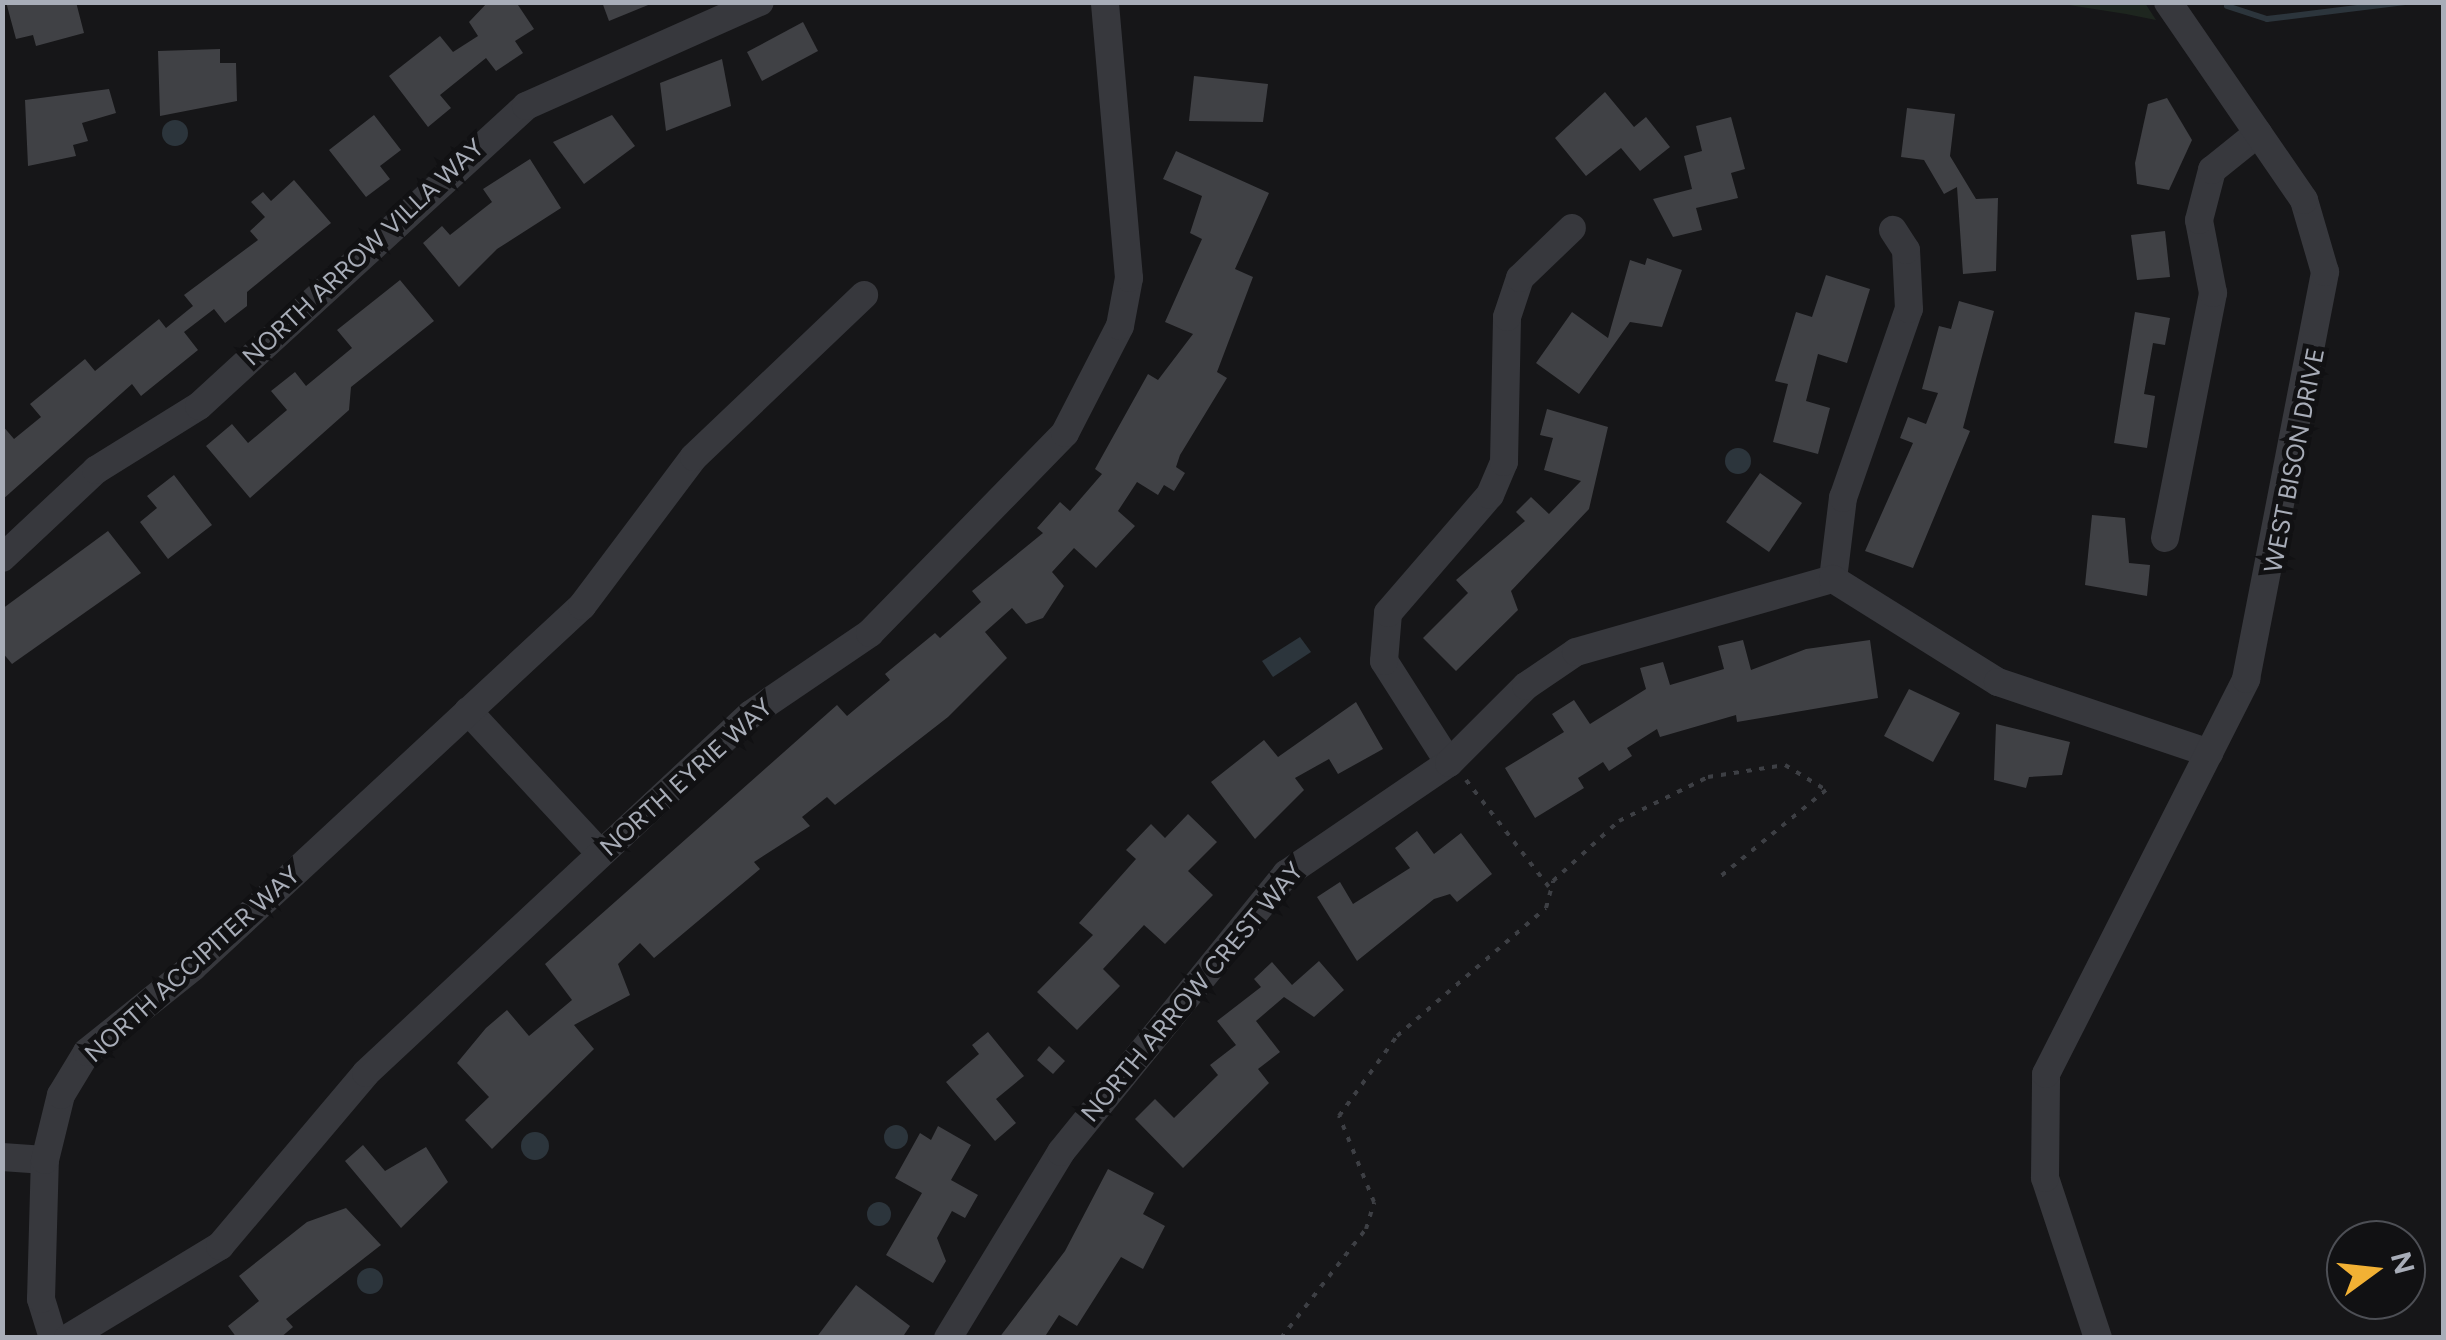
<!DOCTYPE html>
<style>
body{margin:0}
#map{position:relative;width:2446px;height:1340px;overflow:hidden;background:#161618;font-family:Figtree,sans-serif}
div>[style]{position:absolute}
[style*='--x']{left:calc(var(--x)*1px);top:calc(var(--y)*1px);width:calc(var(--w)*1px);rotate:calc(var(--a)*1deg)}
.green>*{inset:0;background:#1e261f}
.water>*{inset:0;background:#2c353c}
.round{border-radius:50%}
.stream>*{height:6px;margin:-3px;padding:0 3px;transform-origin:3px;border-radius:3px;background:#2c353c}
.building>*{inset:0;background:#404145}
.path>*{height:4px;margin-top:-2px;transform-origin:0;background:repeating-linear-gradient(90deg,#3d3f44 0 5px,transparent 0 13px)}
.minor>*{height:28px;margin:-14px;padding:0 14px;transform-origin:14px;border-radius:14px;background:#37383d}
span{translate:-50% -50%;white-space:nowrap;text-align:center;line-height:1.15;-webkit-text-stroke:9px #111113;paint-order:stroke}
.street-label{font-size:25px;color:#a8adb8}
.frame{position:absolute;inset:0;border:5px solid #a8adb8;pointer-events:none}
.north{position:absolute;left:2326px;top:1220px;width:100px;height:100px;box-sizing:border-box;background:#111113;border:2px solid #4d4f55;border-radius:50%;rotate:75deg;font-size:28px;font-weight:700;line-height:40px;text-align:center;color:#a8adb8}
.north::after{content:'';display:block;margin:auto;width:35px;height:45px;background:#f2b134;clip-path:polygon(50% 0,100% 100%,50% 72%,0 100%)}
</style>
<div id="map">
<div class="green">
<div style="clip-path:polygon(2056px 3px,2145px 3px,2156px 20px,2126px 14px)"></div>
</div>
<div class="water">
<div class="round" style="left:162px;top:120px;width:26px;height:26px"></div>
<div class="round" style="left:1725px;top:448px;width:26px;height:26px"></div>
<div style="clip-path:polygon(1300px 637px,1311px 652px,1273px 677px,1262px 661px)"></div>
<div class="round" style="left:884px;top:1125px;width:24px;height:24px"></div>
<div class="round" style="left:521px;top:1132px;width:28px;height:28px"></div>
<div class="round" style="left:867px;top:1202px;width:24px;height:24px"></div>
<div class="round" style="left:357px;top:1268px;width:26px;height:26px"></div>
</div>
<div class="stream">
<div style="--x:2227;--y:6;--w:42;--a:18"></div>
<div style="--x:2267;--y:19;--w:139;--a:-7"></div>
</div>
<div class="building">
<div style="clip-path:polygon(6px 2px,76px 2px,84px 33px,36px 46px,33px 35px,16px 39px)"></div>
<div style="clip-path:polygon(488px 2px,516px 2px,534px 29px,515px 41px,523px 53px,496px 71px,486px 58px,440px 95px,451px 108px,428px 127px,389px 76px,440px 36px,453px 52px,478px 36px,469px 22px)"></div>
<div style="clip-path:polygon(602px 2px,653px 2px,653px 3px,609px 21px)"></div>
<div style="clip-path:polygon(803px 22px,818px 51px,762px 81px,747px 52px)"></div>
<div style="clip-path:polygon(220px 49px,220px 63px,236px 63px,237px 101px,160px 116px,158px 51px)"></div>
<div style="clip-path:polygon(722px 59px,731px 106px,666px 131px,660px 83px)"></div>
<div style="clip-path:polygon(1194px 76px,1268px 84px,1263px 122px,1189px 121px)"></div>
<div style="clip-path:polygon(109px 89px,116px 113px,82px 123px,88px 141px,73px 145px,76px 156px,28px 166px,25px 100px)"></div>
<div style="clip-path:polygon(1605px 92px,1634px 127px,1646px 117px,1670px 147px,1640px 171px,1621px 148px,1586px 176px,1555px 138px)"></div>
<div style="clip-path:polygon(2167px 98px,2192px 140px,2169px 190px,2137px 184px,2135px 163px,2148px 104px)"></div>
<div style="clip-path:polygon(1907px 108px,1955px 114px,1950px 156px,1976px 199px,1998px 198px,1996px 271px,1963px 274px,1957px 187px,1944px 194px,1924px 160px,1901px 157px)"></div>
<div style="clip-path:polygon(374px 115px,401px 150px,380px 166px,390px 179px,366px 197px,329px 150px)"></div>
<div style="clip-path:polygon(612px 115px,635px 146px,584px 184px,553px 142px)"></div>
<div style="clip-path:polygon(1731px 117px,1745px 169px,1731px 173px,1738px 198px,1696px 208px,1702px 230px,1673px 237px,1653px 199px,1692px 189px,1684px 156px,1702px 151px,1696px 126px)"></div>
<div style="clip-path:polygon(1176px 151px,1269px 193px,1235px 269px,1253px 277px,1217px 372px,1227px 378px,1180px 455px,1176px 467px,1185px 473px,1174px 491px,1164px 485px,1158px 495px,1137px 482px,1118px 511px,1135px 526px,1096px 568px,1074px 548px,1052px 572px,1064px 586px,1043px 618px,1026px 624px,1012px 608px,985px 632px,1007px 658px,948px 717px,835px 805px,827px 797px,802px 817px,810px 826px,754px 862px,760px 869px,654px 958px,640px 943px,618px 964px,630px 995px,574px 1025px,594px 1049px,492px 1149px,465px 1120px,489px 1097px,457px 1063px,486px 1028px,507px 1010px,529px 1036px,572px 1000px,545px 964px,837px 705px,847px 716px,890px 680px,885px 674px,935px 633px,940px 638px,981px 602px,972px 591px,1043px 533px,1037px 528px,1060px 502px,1070px 511px,1102px 474px,1095px 469px,1148px 374px,1158px 380px,1193px 334px,1165px 322px,1202px 239px,1190px 233px,1202px 196px,1163px 179px)"></div>
<div style="clip-path:polygon(530px 159px,561px 208px,497px 249px,459px 287px,423px 243px,442px 226px,450px 235px,492px 202px,483px 189px)"></div>
<div style="clip-path:polygon(294px 180px,331px 223px,247px 292px,247px 306px,225px 323px,214px 309px,184px 332px,198px 350px,141px 396px,132px 384px,2px 500px,2px 425px,14px 439px,41px 417px,30px 404px,85px 359px,95px 371px,159px 319px,166px 328px,193px 306px,184px 295px,258px 240px,250px 231px,265px 217px,251px 202px,263px 192px,271px 201px)"></div>
<div style="clip-path:polygon(2165px 231px,2170px 277px,2137px 280px,2131px 235px)"></div>
<div style="clip-path:polygon(1647px 258px,1682px 270px,1662px 327px,1630px 322px,1579px 394px,1536px 363px,1572px 312px,1608px 338px,1630px 260px,1645px 265px)"></div>
<div style="clip-path:polygon(1826px 275px,1870px 289px,1847px 363px,1818px 354px,1806px 401px,1830px 408px,1818px 454px,1773px 442px,1788px 384px,1775px 381px,1796px 312px,1812px 317px)"></div>
<div style="clip-path:polygon(400px 280px,434px 321px,351px 387px,349px 410px,250px 498px,206px 446px,232px 424px,248px 443px,287px 410px,271px 391px,295px 372px,306px 386px,352px 348px,337px 330px)"></div>
<div style="clip-path:polygon(1959px 301px,1994px 311px,1963px 428px,1970px 431px,1913px 568px,1865px 551px,1913px 443px,1900px 438px,1908px 417px,1926px 424px,1938px 393px,1922px 389px,1939px 326px,1951px 329px)"></div>
<div style="clip-path:polygon(2135px 312px,2170px 318px,2165px 345px,2153px 343px,2144px 394px,2155px 396px,2147px 448px,2114px 443px)"></div>
<div style="clip-path:polygon(1547px 409px,1608px 427px,1589px 509px,1511px 591px,1518px 610px,1456px 671px,1423px 638px,1468px 593px,1456px 580px,1525px 521px,1516px 512px,1531px 497px,1549px 514px,1581px 481px,1544px 470px,1553px 438px,1540px 435px)"></div>
<div style="clip-path:polygon(1760px 473px,1802px 503px,1769px 552px,1726px 522px)"></div>
<div style="clip-path:polygon(174px 475px,212px 525px,168px 559px,140px 522px,157px 508px,147px 496px)"></div>
<div style="clip-path:polygon(2092px 515px,2125px 518px,2129px 563px,2150px 565px,2147px 596px,2085px 585px)"></div>
<div style="clip-path:polygon(108px 531px,141px 573px,12px 664px,2px 652px,2px 609px)"></div>
<div style="clip-path:polygon(1743px 640px,1751px 670px,1806px 649px,1870px 640px,1878px 698px,1737px 722px,1736px 715px,1660px 737px,1657px 729px,1627px 748px,1632px 756px,1609px 771px,1603px 762px,1578px 778px,1584px 788px,1535px 818px,1505px 768px,1564px 732px,1552px 714px,1574px 700px,1590px 724px,1646px 689px,1640px 668px,1663px 662px,1670px 685px,1724px 669px,1718px 646px)"></div>
<div style="clip-path:polygon(1909px 689px,1960px 713px,1933px 762px,1884px 736px)"></div>
<div style="clip-path:polygon(1356px 702px,1383px 749px,1338px 774px,1329px 759px,1295px 778px,1304px 790px,1255px 839px,1211px 782px,1264px 740px,1278px 757px)"></div>
<div style="clip-path:polygon(1996px 724px,2070px 742px,2062px 775px,2029px 777px,2026px 788px,1994px 780px)"></div>
<div style="clip-path:polygon(1188px 814px,1217px 842px,1188px 871px,1213px 895px,1165px 944px,1144px 925px,1103px 969px,1120px 986px,1077px 1030px,1037px 992px,1093px 935px,1079px 923px,1136px 859px,1126px 850px,1151px 824px,1165px 838px)"></div>
<div style="clip-path:polygon(1417px 831px,1434px 854px,1461px 833px,1492px 874px,1457px 902px,1450px 894px,1434px 899px,1357px 961px,1317px 897px,1340px 882px,1353px 904px,1410px 868px,1395px 848px)"></div>
<div style="clip-path:polygon(1319px 961px,1344px 990px,1314px 1017px,1284px 997px,1256px 1021px,1280px 1052px,1258px 1069px,1269px 1083px,1183px 1168px,1135px 1119px,1155px 1099px,1174px 1118px,1218px 1075px,1210px 1065px,1236px 1045px,1217px 1021px,1261px 987px,1254px 979px,1272px 962px,1292px 985px)"></div>
<div style="clip-path:polygon(988px 1032px,1024px 1076px,996px 1099px,1016px 1123px,995px 1141px,946px 1082px,979px 1054px,972px 1045px)"></div>
<div style="clip-path:polygon(1049px 1046px,1065px 1061px,1053px 1074px,1037px 1060px)"></div>
<div style="clip-path:polygon(938px 1126px,971px 1145px,951px 1180px,978px 1195px,965px 1218px,952px 1211px,937px 1238px,946px 1261px,933px 1283px,886px 1255px,922px 1193px,895px 1178px,920px 1133px,931px 1140px)"></div>
<div style="clip-path:polygon(363px 1145px,385px 1171px,426px 1147px,448px 1182px,401px 1228px,345px 1161px)"></div>
<div style="clip-path:polygon(1108px 1169px,1154px 1193px,1143px 1214px,1165px 1226px,1143px 1269px,1121px 1257px,1077px 1326px,1059px 1315px,1044px 1338px,999px 1338px,1065px 1251px)"></div>
<div style="clip-path:polygon(346px 1208px,381px 1245px,286px 1319px,293px 1327px,280px 1338px,237px 1338px,228px 1326px,259px 1301px,239px 1276px,307px 1222px)"></div>
<div style="clip-path:polygon(856px 1285px,910px 1326px,902px 1338px,816px 1338px)"></div>
</div>
<div class="path">
<div style="--x:1466;--y:780;--w:135;--a:52.2"></div>
<div style="--x:1281;--y:1338;--w:138;--a:-52.1"></div>
<div style="--x:1366;--y:1229;--w:28;--a:-73"></div>
<div style="--x:1374;--y:1202;--w:93;--a:-112.1"></div>
<div style="--x:1339;--y:1116;--w:99;--a:-54.1"></div>
<div style="--x:1397;--y:1036;--w:196;--a:-40.7"></div>
<div style="--x:1546;--y:908;--w:28;--a:-75"></div>
<div style="--x:1553;--y:881;--w:89;--a:-42.3"></div>
<div style="--x:1619;--y:821;--w:99;--a:-26.3"></div>
<div style="--x:1708;--y:777;--w:78;--a:-8.9"></div>
<div style="--x:1785;--y:765;--w:48;--a:31.4"></div>
<div style="--x:1826;--y:790;--w:136;--a:140.7"></div>
</div>
<div class="minor">
<div style="--x:2165;--y:538;--w:250;--a:-78.9"></div>
<div style="--x:2213;--y:293;--w:74;--a:-100.9"></div>
<div style="--x:2199;--y:220;--w:52;--a:-75.4"></div>
<div style="--x:2212;--y:170;--w:59;--a:-38.8"></div>
<div style="--x:2;--y:558;--w:129;--a:-43.1"></div>
<div style="--x:96;--y:470;--w:121;--a:-31.9"></div>
<div style="--x:199;--y:406;--w:444;--a:-42.5"></div>
<div style="--x:526;--y:106;--w:256;--a:-24"></div>
<div style="--x:1833;--y:579;--w:82;--a:-83"></div>
<div style="--x:1843;--y:498;--w:200;--a:-70.8"></div>
<div style="--x:1909;--y:309;--w:59;--a:-92.9"></div>
<div style="--x:1906;--y:250;--w:24;--a:-123"></div>
<div style="--x:468;--y:711;--w:195;--a:47.1"></div>
<div style="--x:1449;--y:763;--w:121;--a:-122.5"></div>
<div style="--x:1384;--y:661;--w:48;--a:-85.2"></div>
<div style="--x:1388;--y:613;--w:156;--a:-49.2"></div>
<div style="--x:1490;--y:495;--w:36;--a:-67"></div>
<div style="--x:1504;--y:462;--w:145;--a:-88.8"></div>
<div style="--x:1507;--y:317;--w:41;--a:-71.6"></div>
<div style="--x:1520;--y:278;--w:72;--a:-43.9"></div>
<div style="--x:2;--y:1157;--w:43;--a:4"></div>
<div style="--x:53;--y:1338;--w:41;--a:-107.1"></div>
<div style="--x:41;--y:1299;--w:139;--a:-88.4"></div>
<div style="--x:45;--y:1160;--w:67;--a:-76.2"></div>
<div style="--x:61;--y:1095;--w:50;--a:-58.8"></div>
<div style="--x:87;--y:1052;--w:136;--a:-38.7"></div>
<div style="--x:193;--y:967;--w:531;--a:-42.86"></div>
<div style="--x:582;--y:606;--w:186;--a:-53.1"></div>
<div style="--x:694;--y:457;--w:235;--a:-43.6"></div>
<div style="--x:68;--y:1338;--w:178;--a:-31.2"></div>
<div style="--x:220;--y:1246;--w:226;--a:-49.8"></div>
<div style="--x:366;--y:1073;--w:526;--a:-43"></div>
<div style="--x:751;--y:714;--w:144;--a:-34.2"></div>
<div style="--x:870;--y:633;--w:279;--a:-45.7"></div>
<div style="--x:1065;--y:433;--w:120;--a:-62.8"></div>
<div style="--x:1120;--y:326;--w:49;--a:-79.4"></div>
<div style="--x:1129;--y:278;--w:277;--a:-95"></div>
<div style="--x:948;--y:1338;--w:218;--a:-58.7"></div>
<div style="--x:1061;--y:1152;--w:358;--a:-51"></div>
<div style="--x:1286;--y:874;--w:197;--a:-34.3"></div>
<div style="--x:1449;--y:763;--w:109;--a:-45"></div>
<div style="--x:1526;--y:686;--w:60;--a:-34.2"></div>
<div style="--x:1576;--y:652;--w:267;--a:-15.9"></div>
<div style="--x:1833;--y:579;--w:195;--a:32"></div>
<div style="--x:1998;--y:682;--w:223;--a:18.6"></div>
<div style="--x:2098;--y:1338;--w:169;--a:-108.3"></div>
<div style="--x:2045;--y:1178;--w:104;--a:-89.4"></div>
<div style="--x:2046;--y:1074;--w:443;--a:-63.1"></div>
<div style="--x:2246;--y:679;--w:415;--a:-79"></div>
<div style="--x:2325;--y:272;--w:75;--a:-106.3"></div>
<div style="--x:2304;--y:200;--w:240;--a:-124.5"></div>
</div>
<div class="street-label">
<span style="left:363px;top:252px;rotate:-43deg">NORTH ARROW VILLA WAY</span>
<span style="left:2294px;top:460px;rotate:-79deg">WEST BISON DRIVE</span>
<span style="left:686px;top:777px;rotate:-42deg">NORTH EYRIE WAY</span>
<span style="left:192px;top:964px;rotate:-42deg">NORTH ACCIPITER WAY</span>
<span style="left:1192px;top:992px;rotate:-50deg">NORTH ARROW CREST WAY</span>
</div>
<div class="frame"></div>
<div class="north">N</div>
</div>
